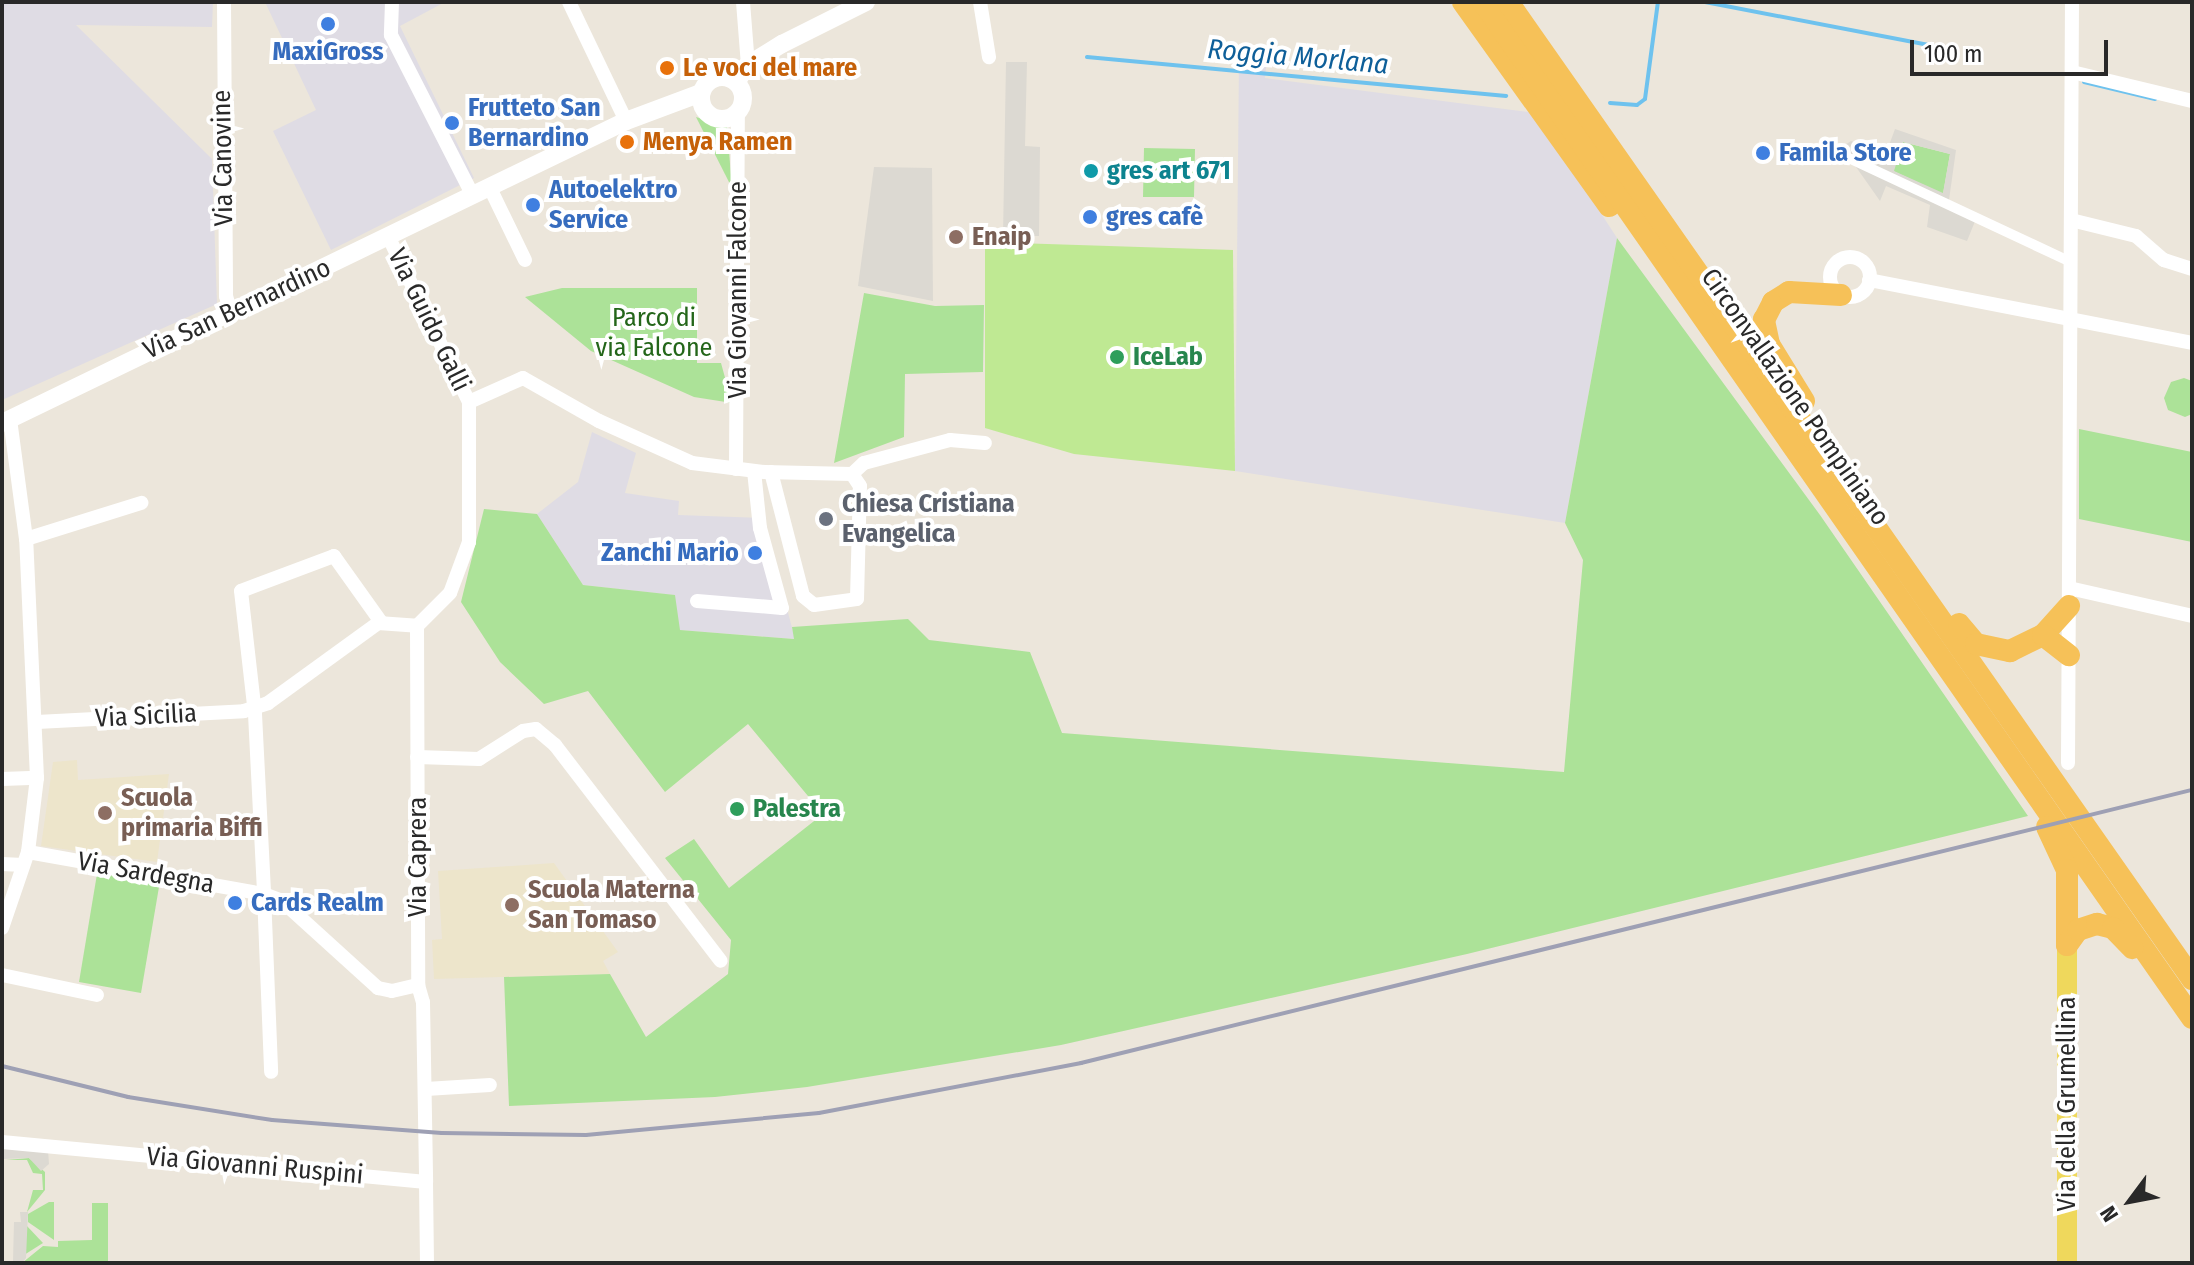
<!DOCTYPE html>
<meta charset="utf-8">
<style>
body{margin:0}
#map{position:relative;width:2194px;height:1265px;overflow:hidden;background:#ece6db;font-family:"Fira Sans Condensed",sans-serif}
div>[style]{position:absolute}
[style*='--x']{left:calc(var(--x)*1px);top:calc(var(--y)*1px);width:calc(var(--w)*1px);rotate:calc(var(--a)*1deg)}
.industrial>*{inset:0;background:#dfdce4}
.education>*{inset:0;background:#ede5cb}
.green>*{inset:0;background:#ace298}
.pitch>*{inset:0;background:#bfe993}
.plaza>*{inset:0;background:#dcd9d2}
.stream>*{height:4px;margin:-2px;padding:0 2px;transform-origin:2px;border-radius:2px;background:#6ec2ee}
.pedestrian>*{height:10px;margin:-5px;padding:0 5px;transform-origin:5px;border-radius:5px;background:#fff}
.minor>*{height:14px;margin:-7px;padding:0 7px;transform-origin:7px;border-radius:7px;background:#fff}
.minor>.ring{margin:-7px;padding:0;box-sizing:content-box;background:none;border:14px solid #fff;border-radius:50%}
.secondary>*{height:18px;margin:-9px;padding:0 9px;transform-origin:9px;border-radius:9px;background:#fff}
.secondary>.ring{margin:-9px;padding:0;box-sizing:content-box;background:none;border:18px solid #fff;border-radius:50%}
.primary>*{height:20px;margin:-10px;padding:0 10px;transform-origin:10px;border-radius:10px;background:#efd85c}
.trunk>*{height:22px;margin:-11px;padding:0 11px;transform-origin:11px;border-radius:11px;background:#f6c158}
.rail>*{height:4px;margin:-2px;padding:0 2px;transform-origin:2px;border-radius:2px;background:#9ea0b4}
.dots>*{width:22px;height:22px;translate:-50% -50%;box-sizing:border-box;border:4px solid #fff;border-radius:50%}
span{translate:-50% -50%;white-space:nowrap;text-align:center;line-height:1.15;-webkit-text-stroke:8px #fff;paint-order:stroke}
.shop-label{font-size:26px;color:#366cbe;font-weight:700}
.left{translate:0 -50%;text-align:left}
.right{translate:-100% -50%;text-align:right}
.food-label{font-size:26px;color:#c56008;font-weight:700}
.street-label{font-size:26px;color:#292929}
.culture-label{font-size:26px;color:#0d838f;font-weight:700}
.education-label{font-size:26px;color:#785e54;font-weight:700}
.park-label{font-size:26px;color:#24661a}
.leisure-label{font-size:26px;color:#27864d;font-weight:700}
.worship-label{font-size:26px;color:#5b616d;font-weight:700}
.water-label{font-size:28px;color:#0e5f99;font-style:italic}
.frame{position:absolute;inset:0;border:4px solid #292929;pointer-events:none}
.north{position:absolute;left:2090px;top:1161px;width:80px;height:80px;-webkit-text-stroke:6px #fff;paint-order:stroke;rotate:238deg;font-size:22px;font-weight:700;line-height:32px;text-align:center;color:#292929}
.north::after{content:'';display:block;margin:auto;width:28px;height:36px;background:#292929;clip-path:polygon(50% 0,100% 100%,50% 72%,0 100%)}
.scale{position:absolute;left:1910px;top:40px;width:198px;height:36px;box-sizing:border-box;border:4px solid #292929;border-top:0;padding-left:10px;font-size:24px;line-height:28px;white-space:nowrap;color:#292929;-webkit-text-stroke:6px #fff;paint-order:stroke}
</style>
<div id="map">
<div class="industrial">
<div style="clip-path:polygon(2px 2px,213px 2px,212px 27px,76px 25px,212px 159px,217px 304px,2px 400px)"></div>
<div style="clip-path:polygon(265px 2px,445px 2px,400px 26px,474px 178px,331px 250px,273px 131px,316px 110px)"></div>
<div style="clip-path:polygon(1239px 59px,1267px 60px,1265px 78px,1536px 113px,1617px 238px,1565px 523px,1235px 471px)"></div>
<div style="clip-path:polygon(592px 432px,636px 453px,625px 493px,679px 501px,678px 515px,763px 518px,795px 639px,679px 630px,674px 595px,583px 585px,537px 514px,578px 482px)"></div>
</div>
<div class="education">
<div style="clip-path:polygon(77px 760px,78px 780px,169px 774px,157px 862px,41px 846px,53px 762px)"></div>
<div style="clip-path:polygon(554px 863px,618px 952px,603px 961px,610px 974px,434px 979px,432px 940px,442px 939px,438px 871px)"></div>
</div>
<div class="green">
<div style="clip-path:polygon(696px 117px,727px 127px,732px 188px)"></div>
<div style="clip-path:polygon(1903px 142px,1950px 154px,1943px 194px,1893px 171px)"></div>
<div style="clip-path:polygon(1144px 148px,1195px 149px,1194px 197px,1143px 197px)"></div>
<div style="clip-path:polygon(1617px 238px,1820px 515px,2028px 816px,1467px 954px,1061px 1045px,807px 1087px,715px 1097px,509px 1106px,504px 977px,610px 974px,646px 1037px,728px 974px,731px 940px,665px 858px,694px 839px,729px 888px,823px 814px,748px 724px,665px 792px,588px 691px,544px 704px,500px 662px,461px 602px,484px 509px,537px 514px,583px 585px,675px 595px,680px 630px,794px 639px,792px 627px,908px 619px,929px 640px,1030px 652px,1062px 733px,1564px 772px,1583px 560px,1565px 523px)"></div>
<div style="clip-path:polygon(562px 288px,697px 288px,697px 363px,721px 363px,732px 403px,694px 397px,591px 351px,525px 297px)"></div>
<div style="clip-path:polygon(864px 293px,935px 306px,984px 305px,983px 372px,905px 374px,904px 437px,834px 463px)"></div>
<div style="clip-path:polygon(2184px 378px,2192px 381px,2192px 414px,2185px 417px,2168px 410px,2164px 398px,2171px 382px)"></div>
<div style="clip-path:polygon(2079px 429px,2192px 452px,2192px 542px,2079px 519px)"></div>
<div style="clip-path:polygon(97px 874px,160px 881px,141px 993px,79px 982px)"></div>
<div style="clip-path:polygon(29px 1158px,45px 1172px,45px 1190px,27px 1212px,33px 1190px,43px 1190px,42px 1174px,33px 1173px,27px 1160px,6px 1160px)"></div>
<div style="clip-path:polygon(49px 1202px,54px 1202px,54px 1240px,28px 1222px,28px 1214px)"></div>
<div style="clip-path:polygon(92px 1203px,108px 1203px,108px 1263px,22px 1263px,43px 1246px,58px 1247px,58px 1241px,92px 1240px)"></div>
<div style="clip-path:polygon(26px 1225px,43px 1243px,24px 1255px,23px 1235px)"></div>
</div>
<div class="pitch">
<div style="clip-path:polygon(985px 242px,1233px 250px,1235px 471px,1074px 454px,985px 428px)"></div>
</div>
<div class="plaza">
<div style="clip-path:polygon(1006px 62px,1027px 62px,1025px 146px,1040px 147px,1039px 236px,1003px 236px)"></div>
<div style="clip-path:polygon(evenodd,1895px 129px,1956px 150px,1949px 200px,1978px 214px,1967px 241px,1927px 227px,1930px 205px,1886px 186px,1880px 201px,1842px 147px,1851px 141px,1885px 156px,1895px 129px,1903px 142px,1950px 154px,1943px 193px,1894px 171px,1903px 142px)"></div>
<div style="clip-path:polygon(874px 167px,932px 168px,933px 301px,858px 286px)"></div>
<div style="clip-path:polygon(2px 1146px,48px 1150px,49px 1164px,41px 1171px,29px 1158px,3px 1159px)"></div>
<div style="clip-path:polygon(20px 1212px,28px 1212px,26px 1258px,22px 1263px,2px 1263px,13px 1261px,14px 1222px,21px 1222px)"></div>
</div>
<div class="stream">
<div style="--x:1705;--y:2;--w:249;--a:10.9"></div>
<div style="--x:1087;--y:57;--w:421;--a:5.3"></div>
<div style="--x:2084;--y:82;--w:73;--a:13.5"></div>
<div style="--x:1610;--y:103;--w:27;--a:4"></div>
<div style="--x:1637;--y:105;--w:10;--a:-37"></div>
<div style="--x:1645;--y:99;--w:98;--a:-82.4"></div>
</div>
<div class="pedestrian">
<div style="--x:1838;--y:153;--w:257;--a:25.1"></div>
</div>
<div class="minor">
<div style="--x:224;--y:2;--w:294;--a:89.6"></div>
<div style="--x:226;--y:296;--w:18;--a:74"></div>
<div style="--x:392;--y:2;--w:33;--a:92"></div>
<div style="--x:391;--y:35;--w:181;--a:63"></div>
<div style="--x:569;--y:2;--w:132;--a:64.4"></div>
<div style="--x:743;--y:2;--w:63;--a:85.5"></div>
<div style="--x:980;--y:2;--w:56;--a:80.7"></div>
<div style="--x:2072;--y:72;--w:123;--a:13.6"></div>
<div style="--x:490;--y:188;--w:80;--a:64.1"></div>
<div style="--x:2071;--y:220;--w:67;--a:13.8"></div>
<div style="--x:2136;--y:236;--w:37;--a:41"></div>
<div style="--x:2164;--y:260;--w:29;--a:18"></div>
<div style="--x:388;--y:236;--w:185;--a:64"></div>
<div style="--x:469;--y:402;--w:140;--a:90"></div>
<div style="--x:469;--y:542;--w:54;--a:110.4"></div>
<div style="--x:450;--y:593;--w:47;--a:135"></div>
<div class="ring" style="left:1830px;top:257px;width:26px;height:26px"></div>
<div style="--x:1869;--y:280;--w:329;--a:11"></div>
<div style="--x:469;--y:402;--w:59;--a:-24"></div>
<div style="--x:523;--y:378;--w:87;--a:29.5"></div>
<div style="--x:599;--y:421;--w:102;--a:24.3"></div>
<div style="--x:692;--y:463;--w:73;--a:7.1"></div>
<div style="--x:764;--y:472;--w:88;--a:1.3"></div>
<div style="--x:736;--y:469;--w:357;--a:-89.7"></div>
<div style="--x:771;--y:472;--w:128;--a:75.5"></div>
<div style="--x:803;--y:596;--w:14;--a:39"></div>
<div style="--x:814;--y:605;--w:43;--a:-7.9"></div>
<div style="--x:857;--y:599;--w:113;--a:-88.5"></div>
<div style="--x:860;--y:486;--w:14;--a:-124"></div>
<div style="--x:852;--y:474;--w:16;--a:-43"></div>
<div style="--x:864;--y:463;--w:89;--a:-15"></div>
<div style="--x:950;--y:440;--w:35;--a:5"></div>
<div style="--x:26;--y:539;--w:121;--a:-17.4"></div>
<div style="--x:2069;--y:588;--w:126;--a:12.8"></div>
<div style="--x:697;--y:601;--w:85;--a:4.7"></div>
<div style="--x:782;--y:608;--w:83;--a:-105.4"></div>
<div style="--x:760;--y:528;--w:57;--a:-96"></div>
<div style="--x:381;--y:622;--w:81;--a:-125.5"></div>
<div style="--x:334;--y:556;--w:99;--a:159.4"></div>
<div style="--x:241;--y:591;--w:124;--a:83.5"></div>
<div style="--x:255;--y:714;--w:180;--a:87.1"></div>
<div style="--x:264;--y:894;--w:19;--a:21"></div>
<div style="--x:282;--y:901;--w:130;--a:42.2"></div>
<div style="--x:378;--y:988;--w:14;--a:12"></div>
<div style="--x:392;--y:991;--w:27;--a:-13"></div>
<div style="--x:417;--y:626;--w:359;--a:89.8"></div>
<div style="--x:418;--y:985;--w:18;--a:74"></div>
<div style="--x:423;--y:1002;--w:180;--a:89"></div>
<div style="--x:37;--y:722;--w:207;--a:-3"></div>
<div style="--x:244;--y:711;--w:25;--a:-18"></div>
<div style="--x:268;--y:703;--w:136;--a:-36"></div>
<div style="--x:378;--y:623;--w:39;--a:4"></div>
<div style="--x:417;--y:757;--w:62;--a:1.8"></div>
<div style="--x:479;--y:759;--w:52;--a:-32.5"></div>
<div style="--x:523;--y:731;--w:13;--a:-9"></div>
<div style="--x:536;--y:729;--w:25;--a:40"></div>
<div style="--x:555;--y:745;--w:272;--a:52.5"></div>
<div style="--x:2068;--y:763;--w:761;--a:-89.7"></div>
<div style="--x:2;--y:779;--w:35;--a:-2"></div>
<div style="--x:28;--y:852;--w:240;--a:10.1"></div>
<div style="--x:264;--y:894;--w:178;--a:87.7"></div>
<div style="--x:2;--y:864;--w:21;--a:3"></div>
<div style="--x:2;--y:928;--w:80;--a:-71.1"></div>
<div style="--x:28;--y:852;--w:75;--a:-83.1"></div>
<div style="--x:37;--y:778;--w:239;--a:-92.6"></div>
<div style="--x:26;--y:539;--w:121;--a:-97.6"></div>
<div style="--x:2;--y:975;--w:97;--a:11.9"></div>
<div style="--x:426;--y:1089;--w:64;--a:-3.6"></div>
<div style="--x:2;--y:1142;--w:426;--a:5.4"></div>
<div style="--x:426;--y:1182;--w:81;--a:89.3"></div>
</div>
<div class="secondary">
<div class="ring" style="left:701px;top:77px;width:24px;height:24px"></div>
<div style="--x:736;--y:82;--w:21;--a:-55"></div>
<div style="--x:748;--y:65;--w:40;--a:-32"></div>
<div style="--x:782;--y:44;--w:94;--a:-26.6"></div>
<div style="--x:2;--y:423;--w:693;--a:-25.83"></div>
<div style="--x:626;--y:121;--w:80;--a:-20.5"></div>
</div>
<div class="primary">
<div style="--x:2067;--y:945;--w:318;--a:90"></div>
</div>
<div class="trunk">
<div style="--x:1463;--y:2;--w:251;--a:54.4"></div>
<div style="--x:1483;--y:2;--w:1239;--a:55.09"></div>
<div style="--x:1508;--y:2;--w:1193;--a:55"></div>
<div style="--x:1804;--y:401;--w:67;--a:-121.6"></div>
<div style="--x:1769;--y:344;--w:25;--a:-102"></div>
<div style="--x:1764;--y:320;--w:20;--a:-63"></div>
<div style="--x:1773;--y:302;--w:19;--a:-32"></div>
<div style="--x:1789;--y:292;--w:52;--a:3.3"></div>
<div style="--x:1959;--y:624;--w:26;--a:50"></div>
<div style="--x:1976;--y:644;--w:35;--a:12"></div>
<div style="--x:2010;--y:651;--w:37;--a:-26"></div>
<div style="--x:2043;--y:635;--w:39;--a:-48"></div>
<div style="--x:2043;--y:635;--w:33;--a:38"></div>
<div style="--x:2047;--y:827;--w:47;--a:65.1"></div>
<div style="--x:2067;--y:870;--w:75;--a:90"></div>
<div style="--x:2067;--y:945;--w:19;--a:-54"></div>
<div style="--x:2078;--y:930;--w:20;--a:-18"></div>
<div style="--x:2097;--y:924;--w:16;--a:14"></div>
<div style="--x:2113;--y:928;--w:28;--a:46"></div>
</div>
<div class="rail">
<div style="--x:2;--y:1066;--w:130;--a:13.8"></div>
<div style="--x:128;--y:1097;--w:146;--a:9.1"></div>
<div style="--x:272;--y:1120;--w:170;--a:4.4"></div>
<div style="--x:442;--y:1133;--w:144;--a:0.8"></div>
<div style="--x:586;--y:1135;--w:234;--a:-5.4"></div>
<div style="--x:819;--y:1113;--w:267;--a:-10.8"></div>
<div style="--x:1081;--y:1063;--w:1144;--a:-13.81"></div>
</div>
<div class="dots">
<div style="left:328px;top:24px;background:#3f7fe0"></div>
<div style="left:667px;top:68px;background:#e8710a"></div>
<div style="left:452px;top:123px;background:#3f7fe0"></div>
<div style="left:627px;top:142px;background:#e8710a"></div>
<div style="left:1763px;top:153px;background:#3f7fe0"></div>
<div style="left:1091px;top:171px;background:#0f9aa8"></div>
<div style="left:533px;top:205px;background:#3f7fe0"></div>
<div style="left:1090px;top:217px;background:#3f7fe0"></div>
<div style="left:956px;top:237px;background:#8d6e63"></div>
<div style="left:1117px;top:357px;background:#2e9e5b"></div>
<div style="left:826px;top:519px;background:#6b7280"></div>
<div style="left:755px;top:553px;background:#3f7fe0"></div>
<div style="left:737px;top:809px;background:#2e9e5b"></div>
<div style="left:105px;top:813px;background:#8d6e63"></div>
<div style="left:235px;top:903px;background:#3f7fe0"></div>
<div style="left:512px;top:905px;background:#8d6e63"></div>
</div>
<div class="shop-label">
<span style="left:328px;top:52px">MaxiGross</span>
<span class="left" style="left:468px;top:123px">Frutteto San<br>Bernardino</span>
<span class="left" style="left:1779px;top:153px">Famila Store</span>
<span class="left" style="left:549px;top:205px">Autoelektro<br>Service</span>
<span class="left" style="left:1106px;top:217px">gres cafè</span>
<span class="right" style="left:739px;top:553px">Zanchi Mario</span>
<span class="left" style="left:251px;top:903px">Cards Realm</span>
</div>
<div class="food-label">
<span class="left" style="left:683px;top:68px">Le voci del mare</span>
<span class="left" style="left:643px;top:142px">Menya Ramen</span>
</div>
<div class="street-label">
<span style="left:223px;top:158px;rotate:-91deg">Via Canovine</span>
<span style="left:738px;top:290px;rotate:-90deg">Via Giovanni Falcone</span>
<span style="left:237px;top:309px;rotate:-25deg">Via San Bernardino</span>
<span style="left:429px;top:320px;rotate:64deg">Via Guido Galli</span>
<span style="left:1795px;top:397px;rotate:55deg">Circonvallazione Pompiniano</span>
<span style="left:146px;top:716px;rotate:-3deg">Via Sicilia</span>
<span style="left:418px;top:857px;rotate:-90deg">Via Caprera</span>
<span style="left:146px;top:873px;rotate:10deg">Via Sardegna</span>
<span style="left:2067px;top:1104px;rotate:-90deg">Via della Grumellina</span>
<span style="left:255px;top:1166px;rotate:5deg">Via Giovanni Ruspini</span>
</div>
<div class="culture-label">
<span class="left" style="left:1107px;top:171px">gres art 671</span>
</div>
<div class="education-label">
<span class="left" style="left:972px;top:237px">Enaip</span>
<span class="left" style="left:121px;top:813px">Scuola<br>primaria Biffi</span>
<span class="left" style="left:528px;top:905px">Scuola Materna<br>San Tomaso</span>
</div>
<div class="park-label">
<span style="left:654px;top:333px">Parco di<br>via Falcone</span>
</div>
<div class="leisure-label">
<span class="left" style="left:1133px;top:357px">IceLab</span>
<span class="left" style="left:753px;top:809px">Palestra</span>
</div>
<div class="worship-label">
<span class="left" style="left:842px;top:519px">Chiesa Cristiana<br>Evangelica</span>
</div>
<div class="water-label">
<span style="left:1298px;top:57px;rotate:5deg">Roggia Morlana</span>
</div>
<div class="frame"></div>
<div class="north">N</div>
<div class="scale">100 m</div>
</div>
